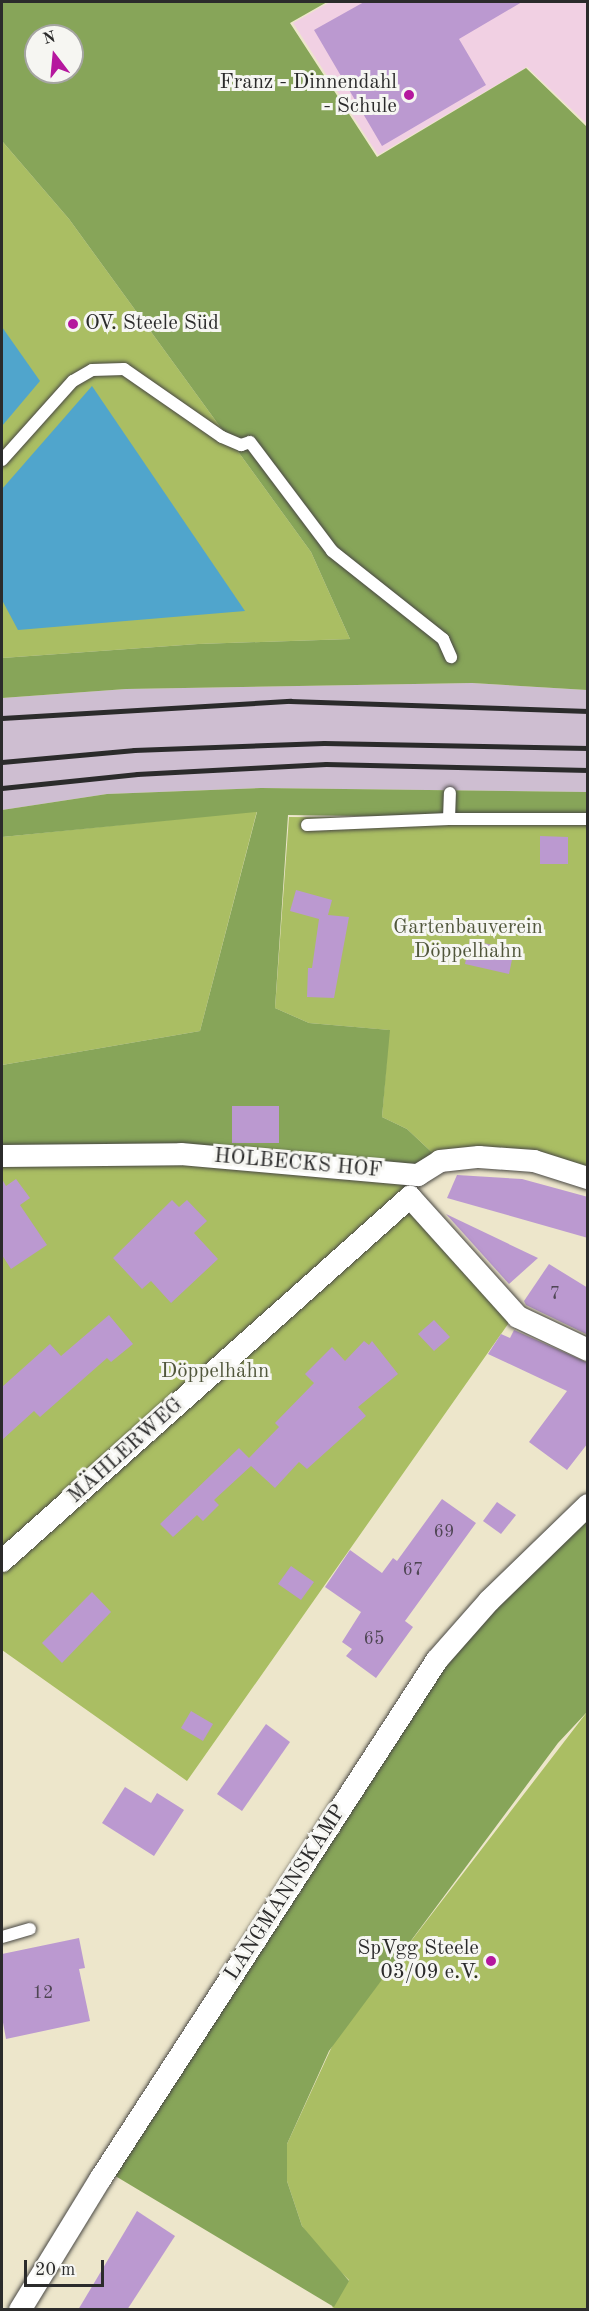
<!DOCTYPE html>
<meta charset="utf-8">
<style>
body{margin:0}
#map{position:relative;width:589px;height:2311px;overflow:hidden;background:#ede6cb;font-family:"Old Standard TT",serif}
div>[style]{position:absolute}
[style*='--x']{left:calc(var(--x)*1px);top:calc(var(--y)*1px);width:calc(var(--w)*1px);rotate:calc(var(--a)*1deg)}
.built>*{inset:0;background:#f1d0e3}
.industrial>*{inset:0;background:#cebed1}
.green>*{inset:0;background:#aabe63}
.forest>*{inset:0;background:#87a559}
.water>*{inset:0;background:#50a5cc}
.building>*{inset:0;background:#bb99d0}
.roads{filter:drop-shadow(0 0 2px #484743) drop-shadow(0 0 2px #484743)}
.lane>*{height:12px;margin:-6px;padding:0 6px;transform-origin:6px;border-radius:6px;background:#fff}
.street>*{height:22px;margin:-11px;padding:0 11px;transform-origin:11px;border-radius:11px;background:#fff}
.rail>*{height:4.5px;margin:-2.25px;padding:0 2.25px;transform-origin:2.25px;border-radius:2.25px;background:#2b2b2b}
.dots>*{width:16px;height:16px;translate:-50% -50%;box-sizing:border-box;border:3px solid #f6f6f2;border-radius:50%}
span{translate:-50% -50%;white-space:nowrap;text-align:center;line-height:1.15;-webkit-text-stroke:6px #f6f6f2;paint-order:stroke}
.number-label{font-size:18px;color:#4f4654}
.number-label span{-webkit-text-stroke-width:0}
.poi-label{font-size:21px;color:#2b2b2b}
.right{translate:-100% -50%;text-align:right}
.left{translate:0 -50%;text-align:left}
.park-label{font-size:21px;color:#51573c}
.street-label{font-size:21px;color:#2b2b2b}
.frame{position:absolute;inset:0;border:3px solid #2b2b2b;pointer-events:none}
.north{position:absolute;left:24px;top:24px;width:60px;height:60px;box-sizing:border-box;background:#f6f6f2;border:2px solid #a5a5a2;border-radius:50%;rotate:344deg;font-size:16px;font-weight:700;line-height:24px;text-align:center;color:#2b2b2b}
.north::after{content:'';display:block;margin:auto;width:21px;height:27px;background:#b5179e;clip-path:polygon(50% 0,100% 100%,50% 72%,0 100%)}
.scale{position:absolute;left:24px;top:2260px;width:80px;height:27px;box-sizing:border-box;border:3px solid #2b2b2b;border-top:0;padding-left:8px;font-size:18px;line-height:21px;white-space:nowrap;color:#2b2b2b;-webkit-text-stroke:4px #f6f6f2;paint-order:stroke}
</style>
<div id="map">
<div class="built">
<div style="clip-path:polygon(330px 2px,587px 2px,587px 124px,527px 67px,378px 155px,293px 23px)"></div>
</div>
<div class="industrial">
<div style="clip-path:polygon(472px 683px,587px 690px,587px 792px,261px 788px,107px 794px,2px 810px,2px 698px,126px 689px)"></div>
</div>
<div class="green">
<div style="clip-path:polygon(2px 141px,69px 219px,311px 552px,350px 639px,198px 644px,2px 658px)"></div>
<div style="clip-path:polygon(257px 811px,200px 1031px,2px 1065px,2px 837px)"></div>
<div style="clip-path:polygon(289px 817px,587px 820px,587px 1178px,440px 1160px,407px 1129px,382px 1117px,389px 1030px,309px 1023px,275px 1008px)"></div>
<div style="clip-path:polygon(2px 1157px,418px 1175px,410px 1198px,513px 1317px,187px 1781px,2px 1650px)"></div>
<div style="clip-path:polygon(587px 1712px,587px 2309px,336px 2309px,332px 2307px,349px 2280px,320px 2252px,302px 2226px,287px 2181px,287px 2144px,335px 2040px)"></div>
</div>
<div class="forest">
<div style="clip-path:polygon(evenodd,2px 2px,327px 2px,290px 23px,377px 157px,526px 68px,587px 127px,587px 690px,472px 683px,126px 689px,2px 698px,2px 658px,198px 644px,350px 639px,311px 552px,69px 219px,2px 141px,2px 2px,36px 36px,72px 36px,72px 72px,36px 72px,36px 36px)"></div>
<div style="clip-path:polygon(261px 788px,587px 792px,587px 819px,288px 815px,275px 1008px,309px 1023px,390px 1030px,382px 1117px,407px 1129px,440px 1160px,418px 1174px,2px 1154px,2px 1065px,200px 1031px,257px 812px,2px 837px,2px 810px,107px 794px)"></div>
<div style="clip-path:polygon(587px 1508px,587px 1712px,558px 1743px,329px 2051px,287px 2144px,287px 2181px,302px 2226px,349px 2281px,334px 2307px,107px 2171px,438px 1657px)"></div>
</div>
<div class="water">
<div style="clip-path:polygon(2px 327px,40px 381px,2px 426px)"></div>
<div style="clip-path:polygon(92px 386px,245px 611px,18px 630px,2px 600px,2px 489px)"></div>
</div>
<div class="building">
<div style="clip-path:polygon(364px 2px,522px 2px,459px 39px,486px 85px,382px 146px,314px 30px)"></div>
<div style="clip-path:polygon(540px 836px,568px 837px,568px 864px,540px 864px)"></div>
<div style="clip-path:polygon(296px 890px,332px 900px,328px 915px,349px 917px,334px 998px,307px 997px,308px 968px,312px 968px,319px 919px,290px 911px)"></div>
<div style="clip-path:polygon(470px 940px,514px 950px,509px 974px,465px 964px)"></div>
<div style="clip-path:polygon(232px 1106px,279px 1106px,279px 1143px,232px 1143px)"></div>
<div style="clip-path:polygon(457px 1175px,522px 1179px,588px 1197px,588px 1238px,447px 1198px)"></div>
<div style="clip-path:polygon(2px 1179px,6px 1186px,16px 1179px,30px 1198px,20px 1205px,47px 1245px,11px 1269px,2px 1255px)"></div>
<div style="clip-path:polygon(172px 1200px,179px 1207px,187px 1200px,207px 1221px,194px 1233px,218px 1259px,171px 1303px,151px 1281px,142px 1289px,113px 1258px)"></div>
<div style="clip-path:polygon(446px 1214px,538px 1258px,509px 1284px)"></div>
<div style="clip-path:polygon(549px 1264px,588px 1288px,588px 1335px,526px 1305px,524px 1301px)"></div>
<div style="clip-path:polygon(109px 1315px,133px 1344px,111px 1362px,107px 1358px,40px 1417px,34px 1411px,2px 1440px,2px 1387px,50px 1344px,61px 1356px)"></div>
<div style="clip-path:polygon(434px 1320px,450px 1337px,434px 1351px,418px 1334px)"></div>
<div style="clip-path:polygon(514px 1330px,588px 1363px,588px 1443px,567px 1470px,529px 1442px,567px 1391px,488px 1354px,501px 1334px,510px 1338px)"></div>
<div style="clip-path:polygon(364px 1341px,369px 1345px,372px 1341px,398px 1374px,358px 1407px,366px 1416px,307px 1469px,299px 1462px,275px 1488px,251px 1466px,214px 1500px,219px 1505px,203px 1521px,197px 1515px,173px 1537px,160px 1524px,239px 1448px,249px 1458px,279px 1427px,275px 1423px,314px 1383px,305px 1374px,332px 1347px,345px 1361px)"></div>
<div style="clip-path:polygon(442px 1499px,476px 1523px,405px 1621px,413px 1627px,376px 1678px,346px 1656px,352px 1649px,342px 1642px,361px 1612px,325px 1587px,350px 1550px,382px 1573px,393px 1558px,397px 1561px)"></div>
<div style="clip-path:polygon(497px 1502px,516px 1515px,501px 1534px,483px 1521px)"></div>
<div style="clip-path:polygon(291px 1566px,314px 1582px,301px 1600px,278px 1584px)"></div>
<div style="clip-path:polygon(92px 1592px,111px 1612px,62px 1663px,42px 1643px)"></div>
<div style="clip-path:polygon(191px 1711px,213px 1724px,203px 1741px,181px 1728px)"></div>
<div style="clip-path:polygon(266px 1724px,290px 1742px,242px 1811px,217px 1794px)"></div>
<div style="clip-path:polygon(125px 1787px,151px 1803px,157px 1793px,184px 1810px,154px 1856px,102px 1823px)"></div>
<div style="clip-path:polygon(79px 1938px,85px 1968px,79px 1969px,90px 2021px,6px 2039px,2px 2017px,2px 1954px)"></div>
<div style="clip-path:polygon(137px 2211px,175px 2236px,127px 2310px,78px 2310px)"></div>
</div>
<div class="roads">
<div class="lane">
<div style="--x:2;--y:460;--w:106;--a:-48.1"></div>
<div style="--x:73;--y:381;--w:22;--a:-30"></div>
<div style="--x:92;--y:370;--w:32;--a:-2"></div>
<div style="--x:124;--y:369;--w:119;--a:34.8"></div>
<div style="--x:222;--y:437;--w:21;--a:23"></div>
<div style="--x:241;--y:445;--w:9;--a:-18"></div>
<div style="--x:250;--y:442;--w:136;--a:53"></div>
<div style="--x:332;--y:551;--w:142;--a:38.4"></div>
<div style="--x:443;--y:639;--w:20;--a:66"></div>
<div style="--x:449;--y:819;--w:139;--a:0"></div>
<div style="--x:307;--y:825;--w:142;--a:-2.4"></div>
<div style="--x:449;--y:819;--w:26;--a:-88"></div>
<div style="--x:2;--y:1937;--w:29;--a:-16"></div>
</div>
<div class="street">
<div style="--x:2;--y:1156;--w:179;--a:-0.6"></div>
<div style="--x:181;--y:1154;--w:238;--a:5.1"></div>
<div style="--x:418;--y:1175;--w:26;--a:-32"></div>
<div style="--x:440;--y:1161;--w:39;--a:-6"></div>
<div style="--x:479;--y:1157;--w:55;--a:4.2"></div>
<div style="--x:534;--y:1161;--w:57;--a:17.5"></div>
<div style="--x:410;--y:1197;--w:161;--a:48"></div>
<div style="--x:518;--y:1317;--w:77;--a:25.2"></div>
<div style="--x:2;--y:1561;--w:547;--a:-41.74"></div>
<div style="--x:20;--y:2310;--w:155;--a:-58.5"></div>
<div style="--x:101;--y:2178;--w:617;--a:-57.03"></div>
<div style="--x:437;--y:1660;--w:79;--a:-48.6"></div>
<div style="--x:489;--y:1601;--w:138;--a:-44.1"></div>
</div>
</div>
<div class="rail">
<div style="--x:2;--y:718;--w:289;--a:-3.4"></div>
<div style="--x:290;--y:701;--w:298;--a:1.9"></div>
<div style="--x:2;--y:762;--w:133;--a:-5.2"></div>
<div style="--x:134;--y:750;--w:190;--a:-2.1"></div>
<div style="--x:324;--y:743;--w:264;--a:1.1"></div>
<div style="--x:2;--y:788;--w:136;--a:-5.9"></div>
<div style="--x:137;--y:774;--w:189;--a:-3"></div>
<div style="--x:326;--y:764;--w:262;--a:1.3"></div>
</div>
<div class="dots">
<div style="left:409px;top:95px;background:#b5179e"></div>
<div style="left:73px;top:324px;background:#b5179e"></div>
<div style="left:491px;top:1961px;background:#b5179e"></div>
</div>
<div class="number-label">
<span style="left:555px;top:1294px">7</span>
<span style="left:444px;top:1532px">69</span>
<span style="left:413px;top:1570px">67</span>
<span style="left:374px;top:1639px">65</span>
<span style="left:43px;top:1993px">12</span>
</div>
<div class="poi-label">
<span class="right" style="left:397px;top:95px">Franz - Dinnendahl<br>- Schule</span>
<span class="left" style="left:85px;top:324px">OV. Steele Süd</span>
<span class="right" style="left:479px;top:1961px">SpVgg Steele<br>03/09 e.V.</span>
</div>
<div class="park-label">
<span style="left:468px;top:940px">Gartenbauverein<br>Döppelhahn</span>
<span style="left:215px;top:1372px">Döppelhahn</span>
</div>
<div class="street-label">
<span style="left:298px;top:1164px;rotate:5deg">HOLBECKS HOF</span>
<span style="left:126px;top:1451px;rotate:-42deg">MÄHLERWEG</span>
<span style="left:286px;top:1893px;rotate:-57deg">LANGMANNSKAMP</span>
</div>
<div class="frame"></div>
<div class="north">N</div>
<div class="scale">20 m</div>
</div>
